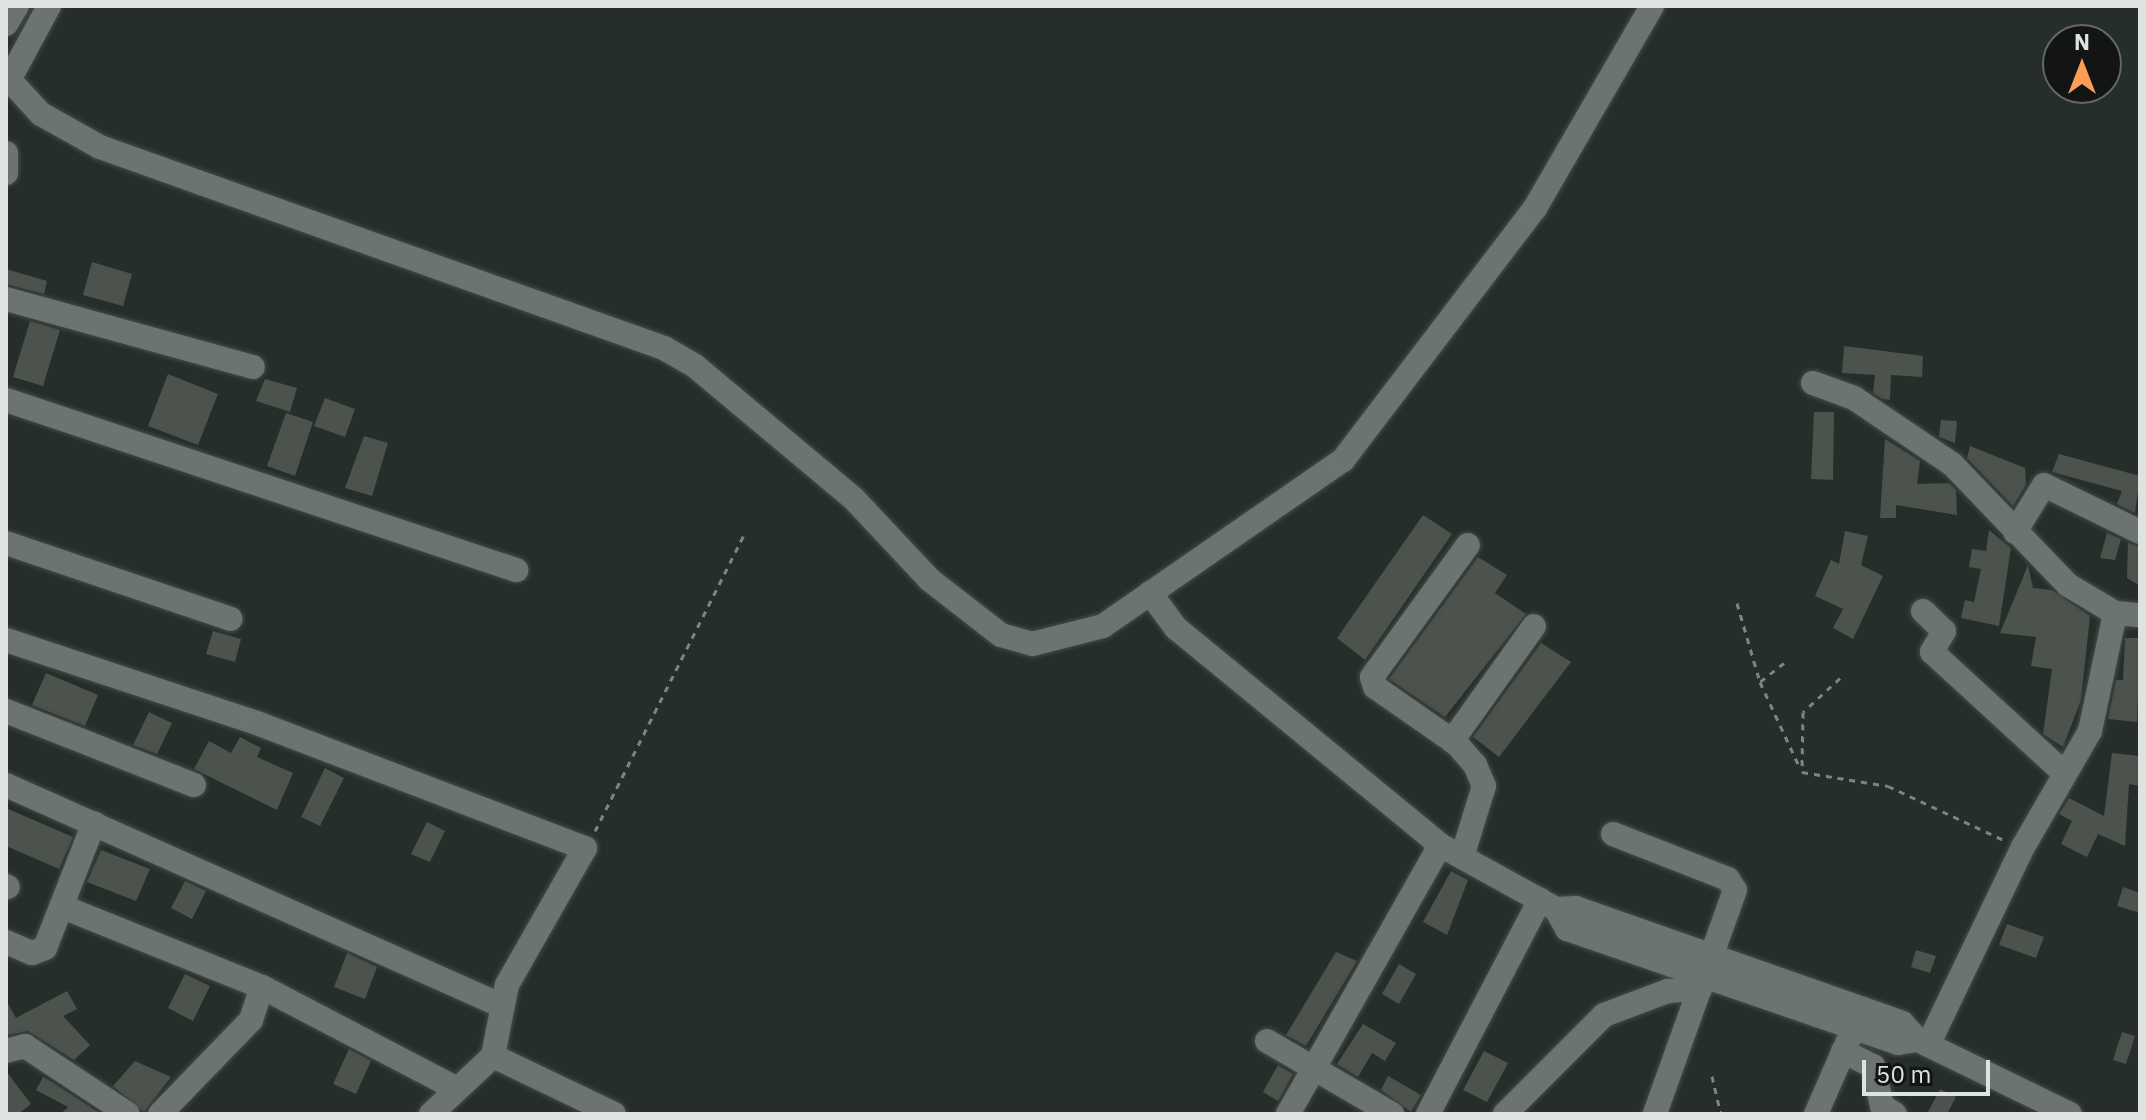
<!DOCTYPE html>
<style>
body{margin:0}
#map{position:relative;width:2146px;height:1120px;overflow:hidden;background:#262e2b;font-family:"IBM Plex Sans",sans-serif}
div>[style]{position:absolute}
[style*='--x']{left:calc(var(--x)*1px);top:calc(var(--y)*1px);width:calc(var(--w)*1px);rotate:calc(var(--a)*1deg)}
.building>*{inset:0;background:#4c524c}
.path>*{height:3px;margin-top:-1.5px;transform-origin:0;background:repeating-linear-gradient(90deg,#7d8481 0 6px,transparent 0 12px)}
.roads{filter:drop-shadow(0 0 2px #454b49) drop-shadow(0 0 2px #454b49)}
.minor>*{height:24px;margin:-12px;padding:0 12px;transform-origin:12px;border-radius:12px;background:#6b7471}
span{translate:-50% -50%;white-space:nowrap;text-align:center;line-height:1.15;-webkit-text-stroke:6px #121514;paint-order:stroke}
.frame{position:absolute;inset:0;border:8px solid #dee3e1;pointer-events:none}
.north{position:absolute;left:2042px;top:24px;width:80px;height:80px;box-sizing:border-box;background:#121514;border:2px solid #646766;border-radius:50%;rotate:0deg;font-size:22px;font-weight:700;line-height:32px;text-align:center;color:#dee3e1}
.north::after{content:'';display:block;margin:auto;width:28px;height:36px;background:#fd9c56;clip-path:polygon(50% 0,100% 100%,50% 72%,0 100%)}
.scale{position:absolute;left:1862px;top:1060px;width:128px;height:36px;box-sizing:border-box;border:4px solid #dee3e1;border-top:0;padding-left:10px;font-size:24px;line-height:28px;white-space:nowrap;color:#dee3e1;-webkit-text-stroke:6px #121514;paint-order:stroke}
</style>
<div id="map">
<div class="building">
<div style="clip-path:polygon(92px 262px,132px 274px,123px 306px,83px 295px)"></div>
<div style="clip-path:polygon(6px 269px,47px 281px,44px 294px,6px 284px)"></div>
<div style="clip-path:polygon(30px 321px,60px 330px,43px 386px,13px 377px)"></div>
<div style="clip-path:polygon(1844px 346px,1923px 356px,1922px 377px,1891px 375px,1890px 400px,1883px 399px,1873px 393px,1875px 375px,1842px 373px)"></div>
<div style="clip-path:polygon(168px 374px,218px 394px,198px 445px,148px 426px)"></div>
<div style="clip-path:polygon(265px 379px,297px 388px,290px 412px,256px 401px)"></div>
<div style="clip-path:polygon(325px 398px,355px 409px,345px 437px,314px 426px)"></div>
<div style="clip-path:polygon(1814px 412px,1834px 412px,1833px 480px,1811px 479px)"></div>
<div style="clip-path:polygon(286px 413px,313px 422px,295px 476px,267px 466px)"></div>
<div style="clip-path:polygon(1941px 420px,1957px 421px,1955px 443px,1939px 437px)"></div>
<div style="clip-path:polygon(364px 436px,388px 443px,372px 496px,345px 488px)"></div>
<div style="clip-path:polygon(1885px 439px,1920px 461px,1917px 484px,1949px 483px,1956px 490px,1957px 515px,1896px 505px,1896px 518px,1880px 518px)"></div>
<div style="clip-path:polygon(1970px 446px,2025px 468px,2026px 485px,2013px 506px,1967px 458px)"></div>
<div style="clip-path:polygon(2059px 454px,2140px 476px,2135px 513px,2117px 504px,2122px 491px,2052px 472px)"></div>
<div style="clip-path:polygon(1423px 515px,1452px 534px,1365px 660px,1337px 638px)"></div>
<div style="clip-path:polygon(1989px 530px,2011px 548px,1999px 626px,1961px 618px,1965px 600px,1974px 602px,1981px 569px,1969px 567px,1972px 549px,1986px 551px)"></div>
<div style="clip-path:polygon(1845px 531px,1868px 536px,1861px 565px,1883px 576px,1853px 639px,1833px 628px,1843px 609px,1815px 596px,1831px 560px,1839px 564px)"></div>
<div style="clip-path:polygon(2107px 533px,2121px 539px,2115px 560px,2100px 558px)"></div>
<div style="clip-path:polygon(2128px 543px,2140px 547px,2140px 586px,2127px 578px)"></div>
<div style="clip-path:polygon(1478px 557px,1507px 575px,1495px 593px,1526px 614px,1445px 717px,1389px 679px)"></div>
<div style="clip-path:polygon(2028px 565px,2033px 588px,2052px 590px,2090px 616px,2081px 700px,2063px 747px,2043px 734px,2052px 669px,2031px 666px,2036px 637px,2000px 633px)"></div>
<div style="clip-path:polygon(213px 631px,241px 639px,235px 662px,206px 654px)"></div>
<div style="clip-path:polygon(2125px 638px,2140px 638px,2137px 722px,2108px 719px,2116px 680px,2123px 680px)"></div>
<div style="clip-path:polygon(1541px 643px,1571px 662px,1499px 757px,1473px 737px)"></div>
<div style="clip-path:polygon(46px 673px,98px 695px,85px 726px,32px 705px)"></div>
<div style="clip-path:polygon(149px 712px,172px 723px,157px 754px,133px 745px)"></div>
<div style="clip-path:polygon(240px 737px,261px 748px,257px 757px,293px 773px,277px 810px,194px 769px,209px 741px,231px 753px)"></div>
<div style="clip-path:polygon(2112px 753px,2140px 756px,2140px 786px,2129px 784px,2125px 846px,2098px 834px,2087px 857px,2061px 844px,2072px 821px,2059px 814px,2069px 798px,2104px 816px)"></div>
<div style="clip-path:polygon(325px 768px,344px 778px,320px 826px,301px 817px)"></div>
<div style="clip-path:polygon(6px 808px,73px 837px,59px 869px,6px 846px)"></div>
<div style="clip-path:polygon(427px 822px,445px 831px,430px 862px,411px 854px)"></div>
<div style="clip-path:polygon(101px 850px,150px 869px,136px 901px,87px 882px)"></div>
<div style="clip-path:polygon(1451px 871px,1468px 880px,1447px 935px,1423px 922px)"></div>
<div style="clip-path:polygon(185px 881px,206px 891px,192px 919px,171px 908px)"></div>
<div style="clip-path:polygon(2123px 887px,2140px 893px,2140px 913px,2117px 906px)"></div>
<div style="clip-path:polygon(2007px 924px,2044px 937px,2036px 958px,1999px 945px)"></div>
<div style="clip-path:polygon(1916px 950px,1936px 956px,1930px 973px,1911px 967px)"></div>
<div style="clip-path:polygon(1336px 952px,1357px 961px,1306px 1046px,1286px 1035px)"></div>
<div style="clip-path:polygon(347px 953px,377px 967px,365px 999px,334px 987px)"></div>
<div style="clip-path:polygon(1399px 964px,1416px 974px,1399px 1004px,1382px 994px)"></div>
<div style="clip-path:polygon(185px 974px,210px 986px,193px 1021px,168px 1008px)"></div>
<div style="clip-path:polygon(67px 991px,77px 1009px,63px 1016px,90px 1045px,74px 1060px,28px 1031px,6px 1035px,6px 1000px,16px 1018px)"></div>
<div style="clip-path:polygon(1363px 1024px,1396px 1043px,1385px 1061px,1372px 1053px,1358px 1077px,1337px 1064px)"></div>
<div style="clip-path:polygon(2122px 1032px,2135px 1036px,2126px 1064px,2113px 1060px)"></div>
<div style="clip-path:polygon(349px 1049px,371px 1061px,356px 1094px,333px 1084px)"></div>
<div style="clip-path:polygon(1484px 1051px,1508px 1063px,1487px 1102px,1463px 1090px)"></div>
<div style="clip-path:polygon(135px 1061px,171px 1077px,144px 1112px,113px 1086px)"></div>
<div style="clip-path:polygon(1278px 1065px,1293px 1074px,1278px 1101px,1263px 1092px)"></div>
<div style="clip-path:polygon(6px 1071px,31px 1104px,18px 1114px,6px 1114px)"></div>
<div style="clip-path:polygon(1388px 1076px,1421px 1095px,1411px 1112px,1381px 1090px)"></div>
<div style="clip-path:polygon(43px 1077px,52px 1082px,101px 1114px,61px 1114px,68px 1107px,36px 1090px)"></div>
<div style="clip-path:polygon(1940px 1089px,1956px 1097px,1947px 1114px,1927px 1114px)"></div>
</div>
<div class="path">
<div style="--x:1737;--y:603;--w:82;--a:73.8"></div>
<div style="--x:1784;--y:663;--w:31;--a:142"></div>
<div style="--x:1760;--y:682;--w:95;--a:65.1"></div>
<div style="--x:1840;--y:678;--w:50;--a:137.4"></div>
<div style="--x:1803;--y:712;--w:60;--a:91"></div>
<div style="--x:1802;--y:772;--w:87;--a:9.2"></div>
<div style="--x:1888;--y:786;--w:128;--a:25"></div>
<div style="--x:595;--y:831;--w:334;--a:-63.3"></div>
<div style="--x:1712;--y:1076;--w:39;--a:77"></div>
</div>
<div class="roads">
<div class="minor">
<div style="--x:6;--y:24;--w:21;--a:-59"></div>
<div style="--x:6;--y:76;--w:52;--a:47.4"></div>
<div style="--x:41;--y:114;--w:68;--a:29.2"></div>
<div style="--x:100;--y:147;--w:599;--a:19.62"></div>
<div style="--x:664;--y:348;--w:36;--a:30"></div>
<div style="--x:695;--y:366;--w:207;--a:39.9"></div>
<div style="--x:854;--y:499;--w:111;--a:46.8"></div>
<div style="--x:930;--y:580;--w:90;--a:37.8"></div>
<div style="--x:1001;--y:635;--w:32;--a:16"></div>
<div style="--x:1032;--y:644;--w:73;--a:-14.2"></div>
<div style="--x:1103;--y:626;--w:292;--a:-34.7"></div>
<div style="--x:1343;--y:460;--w:317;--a:-52.7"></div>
<div style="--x:1535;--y:208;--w:233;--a:-59.9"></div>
<div style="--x:9;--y:80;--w:84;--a:-61.6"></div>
<div style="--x:6;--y:153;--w:20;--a:90"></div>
<div style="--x:6;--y:299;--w:256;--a:15.4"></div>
<div style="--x:1813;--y:383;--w:44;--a:20.1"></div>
<div style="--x:1854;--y:398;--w:118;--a:34"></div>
<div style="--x:1952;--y:464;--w:168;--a:46.2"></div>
<div style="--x:2068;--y:585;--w:55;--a:30.8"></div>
<div style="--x:2115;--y:613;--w:25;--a:5"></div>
<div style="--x:6;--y:400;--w:538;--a:18.43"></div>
<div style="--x:2015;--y:532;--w:55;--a:-58.3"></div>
<div style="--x:2044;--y:485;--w:107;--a:26.1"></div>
<div style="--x:6;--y:543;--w:237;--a:18.7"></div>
<div style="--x:1150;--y:593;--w:44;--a:53.4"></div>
<div style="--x:1176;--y:628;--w:342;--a:39.4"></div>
<div style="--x:1440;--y:845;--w:132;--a:28.9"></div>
<div style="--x:1556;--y:909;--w:23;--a:61"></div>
<div style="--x:1567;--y:929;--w:350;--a:19"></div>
<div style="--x:1898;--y:1043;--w:20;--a:-9"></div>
<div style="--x:1923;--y:611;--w:29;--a:44"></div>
<div style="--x:1944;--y:631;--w:24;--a:120"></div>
<div style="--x:1932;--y:652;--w:180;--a:42.5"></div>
<div style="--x:6;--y:640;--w:264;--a:18.3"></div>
<div style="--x:257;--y:723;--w:351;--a:20.9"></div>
<div style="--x:585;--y:848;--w:158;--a:119.7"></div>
<div style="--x:507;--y:985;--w:72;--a:101.2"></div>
<div style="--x:6;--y:711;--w:202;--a:21.5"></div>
<div style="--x:1452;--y:741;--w:141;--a:-54.5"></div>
<div style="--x:6;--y:785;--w:541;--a:24.01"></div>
<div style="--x:1613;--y:834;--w:123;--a:21.4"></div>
<div style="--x:1728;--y:879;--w:13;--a:58"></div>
<div style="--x:1735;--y:890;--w:238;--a:109.7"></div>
<div style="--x:1462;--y:857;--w:74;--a:-72.8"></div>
<div style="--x:1484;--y:786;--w:23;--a:-113"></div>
<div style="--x:1475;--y:765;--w:28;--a:-131"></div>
<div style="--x:1457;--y:744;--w:100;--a:-145.2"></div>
<div style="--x:1375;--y:687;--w:10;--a:-107"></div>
<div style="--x:1372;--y:677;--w:163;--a:-54"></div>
<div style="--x:6;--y:886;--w:2;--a:27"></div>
<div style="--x:63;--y:907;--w:214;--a:21.9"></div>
<div style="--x:262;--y:987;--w:218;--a:27.6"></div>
<div style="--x:1556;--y:909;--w:20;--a:-3"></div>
<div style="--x:1576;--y:908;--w:346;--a:19.4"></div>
<div style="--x:1902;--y:1023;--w:23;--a:47"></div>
<div style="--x:1918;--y:1040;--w:169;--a:26"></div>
<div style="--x:6;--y:942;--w:28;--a:23"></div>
<div style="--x:32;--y:953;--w:14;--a:-21"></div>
<div style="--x:45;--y:948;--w:134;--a:-68.6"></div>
<div style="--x:1267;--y:1041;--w:145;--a:30.3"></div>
<div style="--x:1928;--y:1045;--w:220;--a:-64.4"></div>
<div style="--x:2023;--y:847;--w:134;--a:-60"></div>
<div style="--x:2090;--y:731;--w:121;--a:-78"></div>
<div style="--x:6;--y:1051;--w:20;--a:-15"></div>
<div style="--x:25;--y:1046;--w:123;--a:33.4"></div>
<div style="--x:1843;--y:1051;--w:34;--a:27"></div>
<div style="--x:1873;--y:1066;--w:41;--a:77.3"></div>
<div style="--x:1882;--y:1106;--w:15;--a:32"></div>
<div style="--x:160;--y:1114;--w:131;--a:-45.9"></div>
<div style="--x:251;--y:1020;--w:35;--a:-72"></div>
<div style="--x:431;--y:1114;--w:85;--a:-43.1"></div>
<div style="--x:493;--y:1056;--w:134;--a:25.6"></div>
<div style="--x:1288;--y:1114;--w:309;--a:-60.5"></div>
<div style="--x:1428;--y:1114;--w:242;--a:-62.4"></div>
<div style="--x:1505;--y:1114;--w:140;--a:-45"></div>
<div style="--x:1604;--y:1015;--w:68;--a:-20.6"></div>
<div style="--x:1668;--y:991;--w:32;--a:-4"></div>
<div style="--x:1816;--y:1114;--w:95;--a:-66.4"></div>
</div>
</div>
<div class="frame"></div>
<div class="north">N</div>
<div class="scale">50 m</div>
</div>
